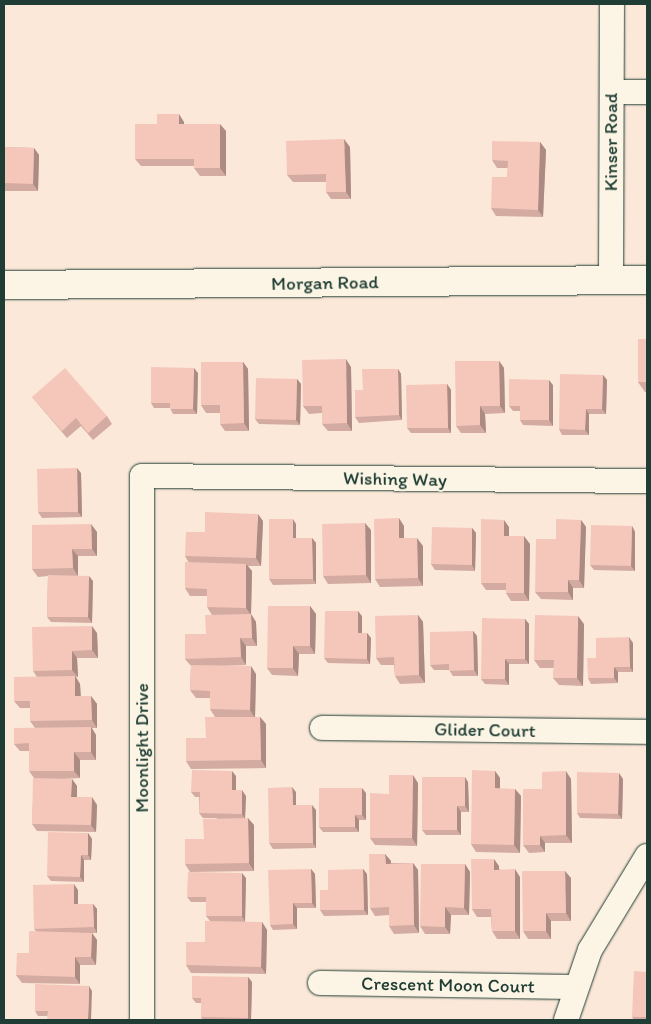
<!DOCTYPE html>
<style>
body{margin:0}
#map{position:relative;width:651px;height:1024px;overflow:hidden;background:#fbe8d9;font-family:Itim,sans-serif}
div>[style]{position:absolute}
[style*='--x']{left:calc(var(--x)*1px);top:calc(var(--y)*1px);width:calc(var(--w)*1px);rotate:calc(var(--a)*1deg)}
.roads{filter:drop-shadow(0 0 1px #1f3d34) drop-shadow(0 0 1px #1f3d34)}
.minor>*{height:24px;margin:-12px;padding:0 12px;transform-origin:12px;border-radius:12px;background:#fcf5e5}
.tertiary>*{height:28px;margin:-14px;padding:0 14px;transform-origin:14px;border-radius:14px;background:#fcf5e5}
.wall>*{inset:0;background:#d3aba1}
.shaded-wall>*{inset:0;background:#ac8b83}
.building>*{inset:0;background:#f5c7bb}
span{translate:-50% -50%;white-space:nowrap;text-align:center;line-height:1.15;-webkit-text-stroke:4px #fcf5e5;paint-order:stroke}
.street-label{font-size:19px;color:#1f3d34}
.frame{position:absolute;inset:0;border:5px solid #1f3d34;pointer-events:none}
</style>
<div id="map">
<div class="roads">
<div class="minor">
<div style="--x:612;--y:92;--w:35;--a:0"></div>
<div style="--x:611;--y:280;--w:276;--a:-89.8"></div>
<div style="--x:322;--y:728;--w:325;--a:0.7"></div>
<div style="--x:320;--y:983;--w:255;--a:0.9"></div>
<div style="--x:142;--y:1020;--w:544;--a:-90"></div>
<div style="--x:142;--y:476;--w:505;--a:0.57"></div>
<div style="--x:566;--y:1020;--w:74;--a:-71.1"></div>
<div style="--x:590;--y:950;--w:110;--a:-58.8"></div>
</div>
<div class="tertiary">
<div style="--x:4;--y:285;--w:643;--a:-0.45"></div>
</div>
</div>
<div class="wall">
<div style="clip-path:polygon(184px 122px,184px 124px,226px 131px,226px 176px,200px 176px,194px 168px,194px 166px,141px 166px,135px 159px,157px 124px)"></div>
<div style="clip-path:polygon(540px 142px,546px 150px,543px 217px,496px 216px,491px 208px,507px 177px,508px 168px,497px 168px,492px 160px)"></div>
<div style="clip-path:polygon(4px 147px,34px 148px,39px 155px,38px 191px,4px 191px)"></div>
<div style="clip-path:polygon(350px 147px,351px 199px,331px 199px,326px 192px,326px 182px,293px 182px,287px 175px)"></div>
<div style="clip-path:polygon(647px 339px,647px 392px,645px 392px,638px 382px)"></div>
<div style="clip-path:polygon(499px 361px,504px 368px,505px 413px,485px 414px,486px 433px,461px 433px,456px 426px)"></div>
<div style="clip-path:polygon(243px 362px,248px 369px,249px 431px,225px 431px,220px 424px,220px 413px,206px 413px,201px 405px)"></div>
<div style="clip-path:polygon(351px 367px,352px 431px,328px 431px,322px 424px,322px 413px,309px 414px,303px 406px)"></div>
<div style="clip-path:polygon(398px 369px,401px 374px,402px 420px,359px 423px,355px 417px,363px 390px)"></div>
<div style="clip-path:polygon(198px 373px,197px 414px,173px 414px,170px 408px,154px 408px,151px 403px)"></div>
<div style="clip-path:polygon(603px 375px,607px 380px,606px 414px,589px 414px,589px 435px,562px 435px,559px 429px)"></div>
<div style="clip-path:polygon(297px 379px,301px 384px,300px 425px,259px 424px,255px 419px)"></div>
<div style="clip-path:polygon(447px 384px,451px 390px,451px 433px,411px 433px,407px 428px)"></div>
<div style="clip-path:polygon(553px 385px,553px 426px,523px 425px,520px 420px,520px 411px,513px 411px,509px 406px)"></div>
<div style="clip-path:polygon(32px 397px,107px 416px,112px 424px,93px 440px,81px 426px,67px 438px,38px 404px)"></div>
<div style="clip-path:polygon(81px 473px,82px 517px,42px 518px,38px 512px)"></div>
<div style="clip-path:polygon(581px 520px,586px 527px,584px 588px,573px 588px,573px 600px,541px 599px,535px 592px,556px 539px)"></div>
<div style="clip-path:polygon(263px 521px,261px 566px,248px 566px,252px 571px,251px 614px,256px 622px,257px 646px,246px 646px,246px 665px,221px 666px,256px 674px,255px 717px,260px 717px,266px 724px,266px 768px,191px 769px,186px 761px,206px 738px,215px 717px,210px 709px,210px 698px,196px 698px,190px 690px,191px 666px,185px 659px,206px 634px,212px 615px,207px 607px,207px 596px,190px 596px,185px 588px,189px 563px,185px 556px,205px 532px)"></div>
<div style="clip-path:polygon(296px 524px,296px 538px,312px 538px,316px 543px,316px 584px,273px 585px,269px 579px)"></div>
<div style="clip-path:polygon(404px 526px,404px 538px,423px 546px,423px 586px,380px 587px,375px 579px)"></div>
<div style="clip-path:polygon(632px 526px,635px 532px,635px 571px,594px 570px,590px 565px)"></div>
<div style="clip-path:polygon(509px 527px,509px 536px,530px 544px,529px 601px,511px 601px,506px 593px,506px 590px,486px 590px,481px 583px)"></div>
<div style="clip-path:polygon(472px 528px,476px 533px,475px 571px,435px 570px,431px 564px)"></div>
<div style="clip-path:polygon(371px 530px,371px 583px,328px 584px,323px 576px)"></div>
<div style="clip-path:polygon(97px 532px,97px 556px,78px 556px,78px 576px,93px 581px,92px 623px,51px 622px,47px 617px,48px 576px,38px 577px,32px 569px)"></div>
<div style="clip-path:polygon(310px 606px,316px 614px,315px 654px,299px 654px,298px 676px,272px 675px,267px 668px)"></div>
<div style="clip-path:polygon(418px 615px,423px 622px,425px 683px,400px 684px,395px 676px,394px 665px,381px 665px,376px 658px)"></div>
<div style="clip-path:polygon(362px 616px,362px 633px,367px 633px,371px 638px,370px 664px,328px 663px,324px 658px)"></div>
<div style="clip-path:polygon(525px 619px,529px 624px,529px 664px,509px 664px,509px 685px,485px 684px,481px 679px)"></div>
<div style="clip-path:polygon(584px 624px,583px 686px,559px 685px,553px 678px,554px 668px,540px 668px,534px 660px)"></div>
<div style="clip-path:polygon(473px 631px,477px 636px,478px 676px,453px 676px,449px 670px,434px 670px,430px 665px)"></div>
<div style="clip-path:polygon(97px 633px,98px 658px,77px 658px,78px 677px,76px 677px,80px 684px,81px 696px,91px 696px,97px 704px,97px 728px,92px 728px,96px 735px,96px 760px,80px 760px,80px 778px,62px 779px,72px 779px,77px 786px,77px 797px,97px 805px,96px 832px,37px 831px,32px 824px,34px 778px,29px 771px,29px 751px,20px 751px,14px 744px,35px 728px,30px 721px,30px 708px,20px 708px,14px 701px,37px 677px,33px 671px)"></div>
<div style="clip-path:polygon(633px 643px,633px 672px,618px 672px,618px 683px,591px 684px,588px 678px,596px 658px)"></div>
<div style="clip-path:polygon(495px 771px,500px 778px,500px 789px,515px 789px,521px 796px,520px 853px,476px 852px,471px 844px)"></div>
<div style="clip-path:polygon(236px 776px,236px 790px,246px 796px,245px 818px,254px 825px,254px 871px,190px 872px,185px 864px,204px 839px,217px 818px,203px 818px,199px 813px,199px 797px,195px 797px,191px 792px)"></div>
<div style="clip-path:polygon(571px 779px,572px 843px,545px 843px,545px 852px,529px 853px,523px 845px,542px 789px)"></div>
<div style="clip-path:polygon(623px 779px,622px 819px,580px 818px,577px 813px)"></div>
<div style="clip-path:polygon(468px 782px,469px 812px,461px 812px,461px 835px,426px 835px,422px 830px)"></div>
<div style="clip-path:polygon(418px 783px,417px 846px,375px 845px,370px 838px,389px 794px)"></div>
<div style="clip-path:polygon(296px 792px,296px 805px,316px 810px,316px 848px,273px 849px,269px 843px)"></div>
<div style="clip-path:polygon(366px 793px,366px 820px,359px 820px,359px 832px,323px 832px,319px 827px)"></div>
<div style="clip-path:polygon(88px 833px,92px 839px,91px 860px,84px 860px,84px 882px,51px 881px,47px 876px)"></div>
<div style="clip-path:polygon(385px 854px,391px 861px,391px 863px,413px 863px,418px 870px,419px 933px,394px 934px,389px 926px,389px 915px,375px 916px,370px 908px)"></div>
<div style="clip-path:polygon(465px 864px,470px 872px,469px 915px,451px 915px,450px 934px,425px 934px,420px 926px)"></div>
<div style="clip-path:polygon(499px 866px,499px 869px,520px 877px,520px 939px,497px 939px,492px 931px,491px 917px,477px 917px,472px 909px)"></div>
<div style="clip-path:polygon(311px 869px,315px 874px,316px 908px,297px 908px,297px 929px,273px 930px,270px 925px)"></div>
<div style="clip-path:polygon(363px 869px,367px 874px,368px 915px,324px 916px,320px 910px,328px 890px)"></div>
<div style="clip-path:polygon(246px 878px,245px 922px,262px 922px,267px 930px,266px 974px,191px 973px,186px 965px,205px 942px,210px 921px,206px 916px,206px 902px,191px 902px,187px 897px)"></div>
<div style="clip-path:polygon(571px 878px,571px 921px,551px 921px,551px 939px,528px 939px,523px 931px)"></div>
<div style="clip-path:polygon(78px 890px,78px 904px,93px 904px,97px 909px,97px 933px,92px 933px,97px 940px,96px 965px,80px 965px,80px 984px,22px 983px,16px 975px,29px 953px,36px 931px,34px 929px)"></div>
<div style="clip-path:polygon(647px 972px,647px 1020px,634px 1020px,632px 1017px)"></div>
<div style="clip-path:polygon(248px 977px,252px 982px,251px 1020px,203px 1020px,201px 1017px,201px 1003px,196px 1003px,192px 998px)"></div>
<div style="clip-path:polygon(92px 991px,47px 1016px,38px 1016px,35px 1011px)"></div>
</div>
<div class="shaded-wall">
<div style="clip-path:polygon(179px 114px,184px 122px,184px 131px,179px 124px)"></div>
<div style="clip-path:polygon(220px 124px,226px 131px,226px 176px,220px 168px)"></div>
<div style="clip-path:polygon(344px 139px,350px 147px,351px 199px,346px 192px)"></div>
<div style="clip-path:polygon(540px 142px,546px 150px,543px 217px,538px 210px)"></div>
<div style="clip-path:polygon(34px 148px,39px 155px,38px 191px,33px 184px)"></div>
<div style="clip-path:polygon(346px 359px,351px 367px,352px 431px,347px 423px)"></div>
<div style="clip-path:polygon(499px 361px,504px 368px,505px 413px,500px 406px)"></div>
<div style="clip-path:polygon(243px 362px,248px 369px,249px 431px,244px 423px)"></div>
<div style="clip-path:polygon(194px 368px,198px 373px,197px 414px,193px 409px)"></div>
<div style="clip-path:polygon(398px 369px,401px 374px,402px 420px,399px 415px)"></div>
<div style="clip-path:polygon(603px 375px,607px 380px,606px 414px,602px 409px)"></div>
<div style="clip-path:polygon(297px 379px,301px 384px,300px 425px,296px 420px)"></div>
<div style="clip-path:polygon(549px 380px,553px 385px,553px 426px,549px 420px)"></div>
<div style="clip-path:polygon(447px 384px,451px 390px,451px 433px,448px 428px)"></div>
<div style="clip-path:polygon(480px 406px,485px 414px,486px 433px,480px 425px)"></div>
<div style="clip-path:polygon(586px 409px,589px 414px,589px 435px,585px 430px)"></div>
<div style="clip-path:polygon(77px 468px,81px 473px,82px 517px,78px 512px)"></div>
<div style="clip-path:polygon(258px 514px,263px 521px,261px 566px,256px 558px)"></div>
<div style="clip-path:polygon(399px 518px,404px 526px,404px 546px,399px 538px)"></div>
<div style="clip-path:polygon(293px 519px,296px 524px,296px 544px,293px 538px)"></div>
<div style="clip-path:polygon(504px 520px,509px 527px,509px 544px,504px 536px)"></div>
<div style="clip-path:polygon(581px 520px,586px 527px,584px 588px,579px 580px)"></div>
<div style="clip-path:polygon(365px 523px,371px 530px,371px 583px,366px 575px)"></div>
<div style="clip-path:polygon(91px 524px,97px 532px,97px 556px,92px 549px)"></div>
<div style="clip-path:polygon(632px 526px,635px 532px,635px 571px,631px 566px)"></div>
<div style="clip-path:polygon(472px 528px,476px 533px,475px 571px,472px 565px)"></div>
<div style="clip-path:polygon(524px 536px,530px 544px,529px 601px,524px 593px)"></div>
<div style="clip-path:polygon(312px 538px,316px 543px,316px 584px,313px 579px)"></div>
<div style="clip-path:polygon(417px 538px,423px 546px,423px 586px,418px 578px)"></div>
<div style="clip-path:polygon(72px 549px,78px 556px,78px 576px,73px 568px)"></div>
<div style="clip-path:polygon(246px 564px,252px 571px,251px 614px,256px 622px,257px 646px,252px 638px,251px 615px,246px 608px)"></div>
<div style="clip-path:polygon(89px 576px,93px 581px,92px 623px,88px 617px)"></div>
<div style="clip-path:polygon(568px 580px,573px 588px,573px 600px,568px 592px)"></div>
<div style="clip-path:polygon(310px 606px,316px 614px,315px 654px,310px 646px)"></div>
<div style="clip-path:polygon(358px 611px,362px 616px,362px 638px,358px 633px)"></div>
<div style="clip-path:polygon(418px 615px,423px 622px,425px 683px,419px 675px)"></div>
<div style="clip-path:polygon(578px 616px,584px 624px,583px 686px,577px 678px)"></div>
<div style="clip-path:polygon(525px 619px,529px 624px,529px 664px,525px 659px)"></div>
<div style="clip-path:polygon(92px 626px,97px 633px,98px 658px,92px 650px)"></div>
<div style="clip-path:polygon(473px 631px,477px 636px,478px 676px,474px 670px)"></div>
<div style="clip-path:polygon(367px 633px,371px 638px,370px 664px,367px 659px)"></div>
<div style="clip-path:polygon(629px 637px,633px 643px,633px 672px,630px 667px)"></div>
<div style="clip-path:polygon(240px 638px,246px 646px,246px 665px,241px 657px)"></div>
<div style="clip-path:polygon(293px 646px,299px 654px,298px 676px,293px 668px)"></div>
<div style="clip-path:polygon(72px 651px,77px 658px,78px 677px,72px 670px)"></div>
<div style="clip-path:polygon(505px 659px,509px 664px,509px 685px,505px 679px)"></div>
<div style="clip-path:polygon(251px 666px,256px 674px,255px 718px,250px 710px)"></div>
<div style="clip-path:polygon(614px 667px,618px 672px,618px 683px,614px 678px)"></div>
<div style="clip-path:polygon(75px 676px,80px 684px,81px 704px,75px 696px)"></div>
<div style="clip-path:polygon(91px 696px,97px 704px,97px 728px,92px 720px)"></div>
<div style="clip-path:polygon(260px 717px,266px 724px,266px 768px,261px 760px)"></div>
<div style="clip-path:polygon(91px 727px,96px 735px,96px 760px,91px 752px)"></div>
<div style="clip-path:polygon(74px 752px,80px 760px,80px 778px,74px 771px)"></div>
<div style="clip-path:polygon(232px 771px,236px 776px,236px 795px,232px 790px)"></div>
<div style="clip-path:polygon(495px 771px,500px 778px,500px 796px,495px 788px)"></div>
<div style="clip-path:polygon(566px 771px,571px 779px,572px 843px,566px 835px)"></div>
<div style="clip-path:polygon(619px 773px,623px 779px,622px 819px,618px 814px)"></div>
<div style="clip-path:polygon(413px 775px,418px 783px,417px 846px,412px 838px)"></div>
<div style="clip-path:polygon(465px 777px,468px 782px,469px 812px,465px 806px)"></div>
<div style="clip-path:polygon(72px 779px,77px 786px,77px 804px,71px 797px)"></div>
<div style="clip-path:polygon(292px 787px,296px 792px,296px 811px,293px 805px)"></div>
<div style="clip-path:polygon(362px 788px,366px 793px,366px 820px,362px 815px)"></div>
<div style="clip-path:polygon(515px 789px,521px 796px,520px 853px,514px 845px)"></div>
<div style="clip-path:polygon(242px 790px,246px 796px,245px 819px,242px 814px)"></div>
<div style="clip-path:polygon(92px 797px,97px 805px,96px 832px,91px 825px)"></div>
<div style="clip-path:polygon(312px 805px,316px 810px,316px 848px,313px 843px)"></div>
<div style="clip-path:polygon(457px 806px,461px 812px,461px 835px,457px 830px)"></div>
<div style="clip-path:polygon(355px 815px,359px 820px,359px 832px,355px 827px)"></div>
<div style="clip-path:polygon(248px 818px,254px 825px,254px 871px,249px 863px)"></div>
<div style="clip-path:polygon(88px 833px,92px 839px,91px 860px,88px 855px)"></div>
<div style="clip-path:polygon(540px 836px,545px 843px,545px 852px,540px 845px)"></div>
<div style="clip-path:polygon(385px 854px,391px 861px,391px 871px,386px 864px)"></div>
<div style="clip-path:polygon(81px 855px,84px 860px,84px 882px,80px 877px)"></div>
<div style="clip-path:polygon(494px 859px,499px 866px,499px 877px,494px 870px)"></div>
<div style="clip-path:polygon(413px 863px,418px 870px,419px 933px,414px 925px)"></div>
<div style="clip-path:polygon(465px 864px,470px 872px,469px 915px,464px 908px)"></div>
<div style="clip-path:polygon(311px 869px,315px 874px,316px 908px,312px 903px)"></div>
<div style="clip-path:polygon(363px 869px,367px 874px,368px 915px,364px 910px)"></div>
<div style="clip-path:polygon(515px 869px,520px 877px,520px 939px,515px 931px)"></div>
<div style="clip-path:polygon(565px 871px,571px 878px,571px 921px,566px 913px)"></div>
<div style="clip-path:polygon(242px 873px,246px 878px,245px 922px,242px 916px)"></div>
<div style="clip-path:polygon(74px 884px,78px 890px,78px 910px,74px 904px)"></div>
<div style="clip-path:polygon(293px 903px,297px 908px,297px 929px,293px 924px)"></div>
<div style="clip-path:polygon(93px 904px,97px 909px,97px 933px,94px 927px)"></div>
<div style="clip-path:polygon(445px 907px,451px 915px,450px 934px,445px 927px)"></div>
<div style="clip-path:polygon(546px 913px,551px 921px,551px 939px,546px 931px)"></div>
<div style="clip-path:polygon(262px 922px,267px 930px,266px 974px,261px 967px)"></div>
<div style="clip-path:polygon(92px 933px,97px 940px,96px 965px,91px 957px)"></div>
<div style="clip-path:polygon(75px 957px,80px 965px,80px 984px,75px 977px)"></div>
<div style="clip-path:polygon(248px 977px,252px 982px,251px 1020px,249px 1020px,248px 1018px)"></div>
<div style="clip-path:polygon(89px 986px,92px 991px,91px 1020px,88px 1020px)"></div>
</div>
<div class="building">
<div style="clip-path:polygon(157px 114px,179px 114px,179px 124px,220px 124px,220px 168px,194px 168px,194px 159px,135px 159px,135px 124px,157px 124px)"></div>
<div style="clip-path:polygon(344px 139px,346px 192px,326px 192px,326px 174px,287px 175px,286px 141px)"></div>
<div style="clip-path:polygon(492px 141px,540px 142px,538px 210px,491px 208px,492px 177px,507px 177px,508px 161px,492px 160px)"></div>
<div style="clip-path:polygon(4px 147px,34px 148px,33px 184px,4px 183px)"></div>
<div style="clip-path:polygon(638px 339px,647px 339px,647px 382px,638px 382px)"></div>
<div style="clip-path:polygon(346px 359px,347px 423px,322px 424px,322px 406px,303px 406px,302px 360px)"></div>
<div style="clip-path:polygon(455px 361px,499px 361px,500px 406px,480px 406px,480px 425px,456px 426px)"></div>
<div style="clip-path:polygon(201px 362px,243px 362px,244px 423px,220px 424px,220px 405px,201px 405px)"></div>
<div style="clip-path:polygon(151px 367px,194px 368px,193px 409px,170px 409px,170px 403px,151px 403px)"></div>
<div style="clip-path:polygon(65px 368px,107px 416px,88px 433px,76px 418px,62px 431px,32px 397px)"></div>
<div style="clip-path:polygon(362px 369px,398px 369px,399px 415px,355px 417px,355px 390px,363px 390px)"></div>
<div style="clip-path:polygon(560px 374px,603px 375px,602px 409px,586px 409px,585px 430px,559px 429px)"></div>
<div style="clip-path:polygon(256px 378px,297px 379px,296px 420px,255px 419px)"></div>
<div style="clip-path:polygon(509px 379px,549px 380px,549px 420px,520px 420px,520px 406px,509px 406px)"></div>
<div style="clip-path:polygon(447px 384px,448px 428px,407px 428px,406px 385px)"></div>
<div style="clip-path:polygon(77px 468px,78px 512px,38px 512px,37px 469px)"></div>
<div style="clip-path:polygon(205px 512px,258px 514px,256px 558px,185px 556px,186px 532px,205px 532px)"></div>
<div style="clip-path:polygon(399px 518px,399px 538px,417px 538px,418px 578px,375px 579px,374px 519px)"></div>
<div style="clip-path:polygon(269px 519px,293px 519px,293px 538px,312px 538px,313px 579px,269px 579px)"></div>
<div style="clip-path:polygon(481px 519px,504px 520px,504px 536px,524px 536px,524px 593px,506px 593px,506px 583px,481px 583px)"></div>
<div style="clip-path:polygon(556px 519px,581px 520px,579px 580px,568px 580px,568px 592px,535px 592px,536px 539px,556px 539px)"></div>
<div style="clip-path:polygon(365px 523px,366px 575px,323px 576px,322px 524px)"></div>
<div style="clip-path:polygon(91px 524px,92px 549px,72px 549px,73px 568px,32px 569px,32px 525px)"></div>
<div style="clip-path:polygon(591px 525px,632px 526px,631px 566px,590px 565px)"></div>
<div style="clip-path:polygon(432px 527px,472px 528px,472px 565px,431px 564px)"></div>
<div style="clip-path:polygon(185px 562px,246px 564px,246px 608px,207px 607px,207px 589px,185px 588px)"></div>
<div style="clip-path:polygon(48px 575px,89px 576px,88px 617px,47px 617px)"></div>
<div style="clip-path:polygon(268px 606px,310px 606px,310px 646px,293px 646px,293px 668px,267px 668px)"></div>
<div style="clip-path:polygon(325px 611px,358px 611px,358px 633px,367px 633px,367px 659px,324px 658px)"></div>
<div style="clip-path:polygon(251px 614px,252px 638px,240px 638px,241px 657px,185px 659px,185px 634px,206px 634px,205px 615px)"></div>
<div style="clip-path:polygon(418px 615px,419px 675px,395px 676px,394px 657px,376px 658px,375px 616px)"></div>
<div style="clip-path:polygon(535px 615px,578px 616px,577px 678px,553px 678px,554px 660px,534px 660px)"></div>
<div style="clip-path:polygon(482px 618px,525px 619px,525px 659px,505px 659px,505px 679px,481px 679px)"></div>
<div style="clip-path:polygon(92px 626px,92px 650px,72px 651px,72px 670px,33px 671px,32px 627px)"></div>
<div style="clip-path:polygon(473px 631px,474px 670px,449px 671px,449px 664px,430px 665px,430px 632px)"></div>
<div style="clip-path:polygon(629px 637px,630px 667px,614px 667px,614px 678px,588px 678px,587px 658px,596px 658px,596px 638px)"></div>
<div style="clip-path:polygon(191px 665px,251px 666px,250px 710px,210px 709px,210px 691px,190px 690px)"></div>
<div style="clip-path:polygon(75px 676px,75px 696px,91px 696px,92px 720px,30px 721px,30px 701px,14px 701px,14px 677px)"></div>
<div style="clip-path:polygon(205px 717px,260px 717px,261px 760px,186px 761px,186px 738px,206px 738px)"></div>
<div style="clip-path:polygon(91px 727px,91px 752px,74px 752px,74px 771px,29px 771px,29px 743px,14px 744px,14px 728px)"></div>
<div style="clip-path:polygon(192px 770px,232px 771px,232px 790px,242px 790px,242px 814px,199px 813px,200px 792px,191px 792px)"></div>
<div style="clip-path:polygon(472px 770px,495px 771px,495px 788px,515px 789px,514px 845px,471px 844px)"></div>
<div style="clip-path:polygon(566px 771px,566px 835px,540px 836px,540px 845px,523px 845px,523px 789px,542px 789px,542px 772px)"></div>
<div style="clip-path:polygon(577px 772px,619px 773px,618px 814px,577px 813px)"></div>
<div style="clip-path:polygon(389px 775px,413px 775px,412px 838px,370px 838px,370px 793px,389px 794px)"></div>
<div style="clip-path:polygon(422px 777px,465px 777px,465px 806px,457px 806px,457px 830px,422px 830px)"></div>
<div style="clip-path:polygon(33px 778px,72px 779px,71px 797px,92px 797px,91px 825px,32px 824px)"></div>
<div style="clip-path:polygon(292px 787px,293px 805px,312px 805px,313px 843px,269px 843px,268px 788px)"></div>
<div style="clip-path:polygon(319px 788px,362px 788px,362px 815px,355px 815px,355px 827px,319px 827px)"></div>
<div style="clip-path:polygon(248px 818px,249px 863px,185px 864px,185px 839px,204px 839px,203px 819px)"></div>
<div style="clip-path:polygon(48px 832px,88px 833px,88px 855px,81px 855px,80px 877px,47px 876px)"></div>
<div style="clip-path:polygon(369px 854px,385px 854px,386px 864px,413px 863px,414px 925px,389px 926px,389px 907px,370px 908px)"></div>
<div style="clip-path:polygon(471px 859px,494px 859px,494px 870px,515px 869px,515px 931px,492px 931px,491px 909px,472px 909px)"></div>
<div style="clip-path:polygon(421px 864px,465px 864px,464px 908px,445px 907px,445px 927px,420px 926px)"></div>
<div style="clip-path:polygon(311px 869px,312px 903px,293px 903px,293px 924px,270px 925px,268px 870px)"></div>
<div style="clip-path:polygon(363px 869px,364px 910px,320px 910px,320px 890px,328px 890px,328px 870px)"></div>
<div style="clip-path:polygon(522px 871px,565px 871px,566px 913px,546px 913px,546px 931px,523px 931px)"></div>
<div style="clip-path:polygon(188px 872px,242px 873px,242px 916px,206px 916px,206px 897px,187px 897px)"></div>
<div style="clip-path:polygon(74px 884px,74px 904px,93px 904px,94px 927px,34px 929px,33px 885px)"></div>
<div style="clip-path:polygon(205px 921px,262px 922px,261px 967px,186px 965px,186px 942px,205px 942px)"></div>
<div style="clip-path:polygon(29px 931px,92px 933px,91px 957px,75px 957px,75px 977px,16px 975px,17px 953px,29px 953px)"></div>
<div style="clip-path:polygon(634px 971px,647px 972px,647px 1017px,632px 1017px)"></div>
<div style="clip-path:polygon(192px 976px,248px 977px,248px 1018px,201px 1017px,201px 998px,192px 998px)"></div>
<div style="clip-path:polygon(35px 984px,89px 986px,88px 1020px,47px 1020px,48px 1011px,35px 1011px)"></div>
</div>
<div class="street-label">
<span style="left:611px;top:142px;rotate:-90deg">Kinser Road</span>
<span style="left:325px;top:283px;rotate:-1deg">Morgan Road</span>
<span style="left:395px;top:479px;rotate:1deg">Wishing Way</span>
<span style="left:485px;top:730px;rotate:1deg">Glider Court</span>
<span style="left:142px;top:748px;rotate:-90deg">Moonlight Drive</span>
<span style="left:448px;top:985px;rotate:1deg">Crescent Moon Court</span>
</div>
<div class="frame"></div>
</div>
